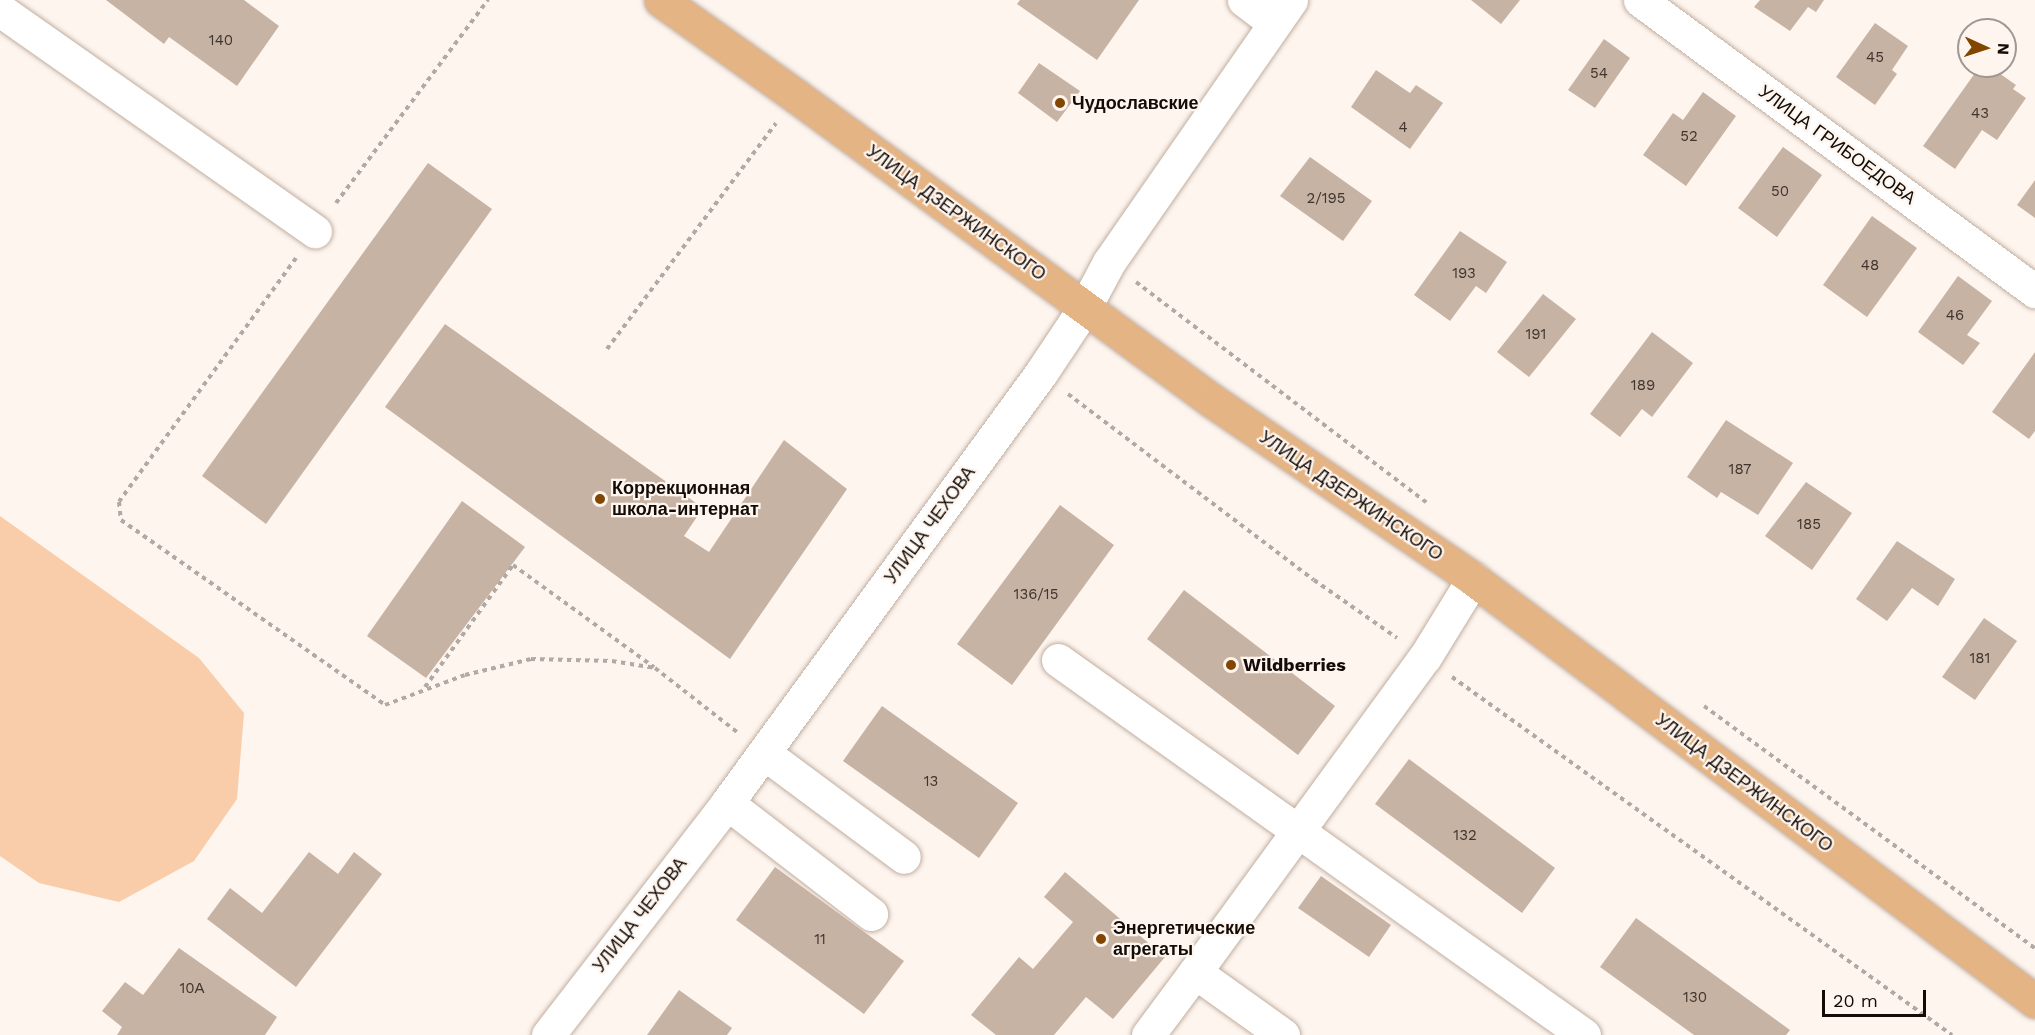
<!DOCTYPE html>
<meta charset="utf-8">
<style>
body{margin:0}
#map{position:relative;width:2035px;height:1035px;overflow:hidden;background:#fef5ef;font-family:"Work Sans",sans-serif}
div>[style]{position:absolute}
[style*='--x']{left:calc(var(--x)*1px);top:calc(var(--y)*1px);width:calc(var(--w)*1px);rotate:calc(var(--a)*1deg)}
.green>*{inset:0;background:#f9cda9}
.building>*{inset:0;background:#c7b3a4}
.path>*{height:4px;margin-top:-2px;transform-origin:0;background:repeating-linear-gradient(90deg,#b1a9a3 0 4.5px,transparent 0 9px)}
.roads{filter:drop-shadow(0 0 2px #c1ae9f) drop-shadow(0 0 2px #c1ae9f)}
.minor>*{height:33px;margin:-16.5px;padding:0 16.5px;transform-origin:16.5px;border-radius:16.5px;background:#fff}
.major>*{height:33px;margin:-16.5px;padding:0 16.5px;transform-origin:16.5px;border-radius:16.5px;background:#e5b485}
.dots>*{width:16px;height:16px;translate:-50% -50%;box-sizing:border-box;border:3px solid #fef5ef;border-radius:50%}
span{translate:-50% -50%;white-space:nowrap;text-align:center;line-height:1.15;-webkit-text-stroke:4.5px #fef5ef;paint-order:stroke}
.number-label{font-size:15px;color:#3f352e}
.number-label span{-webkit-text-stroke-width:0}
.poi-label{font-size:18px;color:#120b06;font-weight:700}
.left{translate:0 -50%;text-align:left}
.street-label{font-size:18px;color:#120b06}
.north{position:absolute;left:1957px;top:18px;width:60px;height:60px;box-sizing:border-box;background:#fef5ef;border:2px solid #a09792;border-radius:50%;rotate:93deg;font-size:16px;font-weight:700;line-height:24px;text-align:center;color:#120b06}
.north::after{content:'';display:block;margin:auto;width:21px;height:27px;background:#824600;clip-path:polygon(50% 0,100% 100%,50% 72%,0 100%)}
.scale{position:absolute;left:1822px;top:990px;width:104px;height:27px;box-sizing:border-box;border:3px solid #120b06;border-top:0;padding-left:8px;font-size:18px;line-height:21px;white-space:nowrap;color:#120b06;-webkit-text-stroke:4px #fef5ef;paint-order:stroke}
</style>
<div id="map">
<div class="green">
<div style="clip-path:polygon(0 516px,199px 658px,244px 713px,237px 799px,194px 861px,119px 902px,39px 883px,0 856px)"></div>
</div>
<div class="building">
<div style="clip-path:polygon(106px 0,244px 0,279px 26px,237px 86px,169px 37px,164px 44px)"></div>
<div style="clip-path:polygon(1020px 0,1139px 0,1097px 60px,1017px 4px)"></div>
<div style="clip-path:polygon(1471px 0,1520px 0,1501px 24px)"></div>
<div style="clip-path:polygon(1760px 0,1824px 0,1816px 12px,1808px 7px,1790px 31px,1754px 7px)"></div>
<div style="clip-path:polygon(1875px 23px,1908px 46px,1892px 70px,1897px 74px,1875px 105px,1836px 77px)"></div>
<div style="clip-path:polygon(1604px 39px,1630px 58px,1595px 108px,1568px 90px)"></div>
<div style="clip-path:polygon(1039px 63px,1080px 91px,1057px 122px,1018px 93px)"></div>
<div style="clip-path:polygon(1980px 66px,1989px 66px,2016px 85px,2013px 89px,2026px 98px,1997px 140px,1982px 130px,1955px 169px,1923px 146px)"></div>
<div style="clip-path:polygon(1376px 70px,1410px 93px,1416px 85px,1443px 103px,1410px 149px,1351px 107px)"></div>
<div style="clip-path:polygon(1703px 92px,1736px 116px,1686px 186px,1643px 155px,1673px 113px,1683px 120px)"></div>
<div style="clip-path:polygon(1783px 147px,1822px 175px,1777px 237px,1738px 208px)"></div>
<div style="clip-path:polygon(1310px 157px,1372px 201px,1343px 241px,1280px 196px)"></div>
<div style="clip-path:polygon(428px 163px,492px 209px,266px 524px,202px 476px)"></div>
<div style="clip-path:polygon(2035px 180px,2035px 218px,2017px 205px)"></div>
<div style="clip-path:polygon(1872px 216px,1917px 248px,1867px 317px,1823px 285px)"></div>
<div style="clip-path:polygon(1460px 231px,1507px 262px,1486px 293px,1476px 286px,1450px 321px,1414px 295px)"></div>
<div style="clip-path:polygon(1958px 276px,1992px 301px,1967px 335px,1980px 343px,1963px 365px,1918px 332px)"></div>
<div style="clip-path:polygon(1543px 294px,1576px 319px,1529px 377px,1497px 352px)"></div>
<div style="clip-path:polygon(445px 324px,703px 508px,684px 536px,709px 552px,784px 440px,847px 489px,730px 659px,385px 407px)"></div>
<div style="clip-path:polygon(1652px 332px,1693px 363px,1652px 417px,1642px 409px,1620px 437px,1590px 414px)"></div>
<div style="clip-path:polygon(2035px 352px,2035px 431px,2029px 439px,1992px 412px)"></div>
<div style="clip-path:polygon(1726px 420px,1793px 463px,1758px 515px,1721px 492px,1717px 498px,1687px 477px)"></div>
<div style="clip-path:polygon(1806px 482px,1852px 513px,1812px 570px,1765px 536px)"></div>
<div style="clip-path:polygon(462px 501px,525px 547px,426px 678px,367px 636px)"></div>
<div style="clip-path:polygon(1060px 505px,1114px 545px,1012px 685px,957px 644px)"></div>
<div style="clip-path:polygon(1897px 541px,1955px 579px,1938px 606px,1912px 588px,1887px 621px,1856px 599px)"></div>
<div style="clip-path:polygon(1184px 590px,1335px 706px,1298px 755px,1147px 639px)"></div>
<div style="clip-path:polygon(1984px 618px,2017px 641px,1975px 700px,1942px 677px)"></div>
<div style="clip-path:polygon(882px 706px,1018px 803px,979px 858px,843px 761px)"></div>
<div style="clip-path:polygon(1409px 759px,1555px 868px,1522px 913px,1375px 804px)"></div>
<div style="clip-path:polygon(309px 852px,338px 874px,354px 852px,382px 874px,296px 987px,207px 919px,230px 888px,262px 913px)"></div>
<div style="clip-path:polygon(775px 867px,904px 961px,864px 1014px,736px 920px)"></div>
<div style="clip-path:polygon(1065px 872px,1165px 957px,1113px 1019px,1086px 997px,1054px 1035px,996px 1035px,971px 1015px,1019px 957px,1033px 969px,1073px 922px,1044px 897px)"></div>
<div style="clip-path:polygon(1321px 876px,1391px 925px,1369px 957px,1298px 908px)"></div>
<div style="clip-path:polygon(1636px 918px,1790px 1030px,1786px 1035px,1694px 1035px,1600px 967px)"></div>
<div style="clip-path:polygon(179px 948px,277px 1017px,265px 1035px,117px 1035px,122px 1027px,102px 1011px,125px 982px,143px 995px)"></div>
<div style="clip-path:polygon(679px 990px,732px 1028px,727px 1035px,647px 1035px)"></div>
</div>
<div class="path">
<div style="--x:336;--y:203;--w:254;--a:-53.2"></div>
<div style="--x:296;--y:258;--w:301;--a:126"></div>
<div style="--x:119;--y:502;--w:18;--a:84"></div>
<div style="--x:121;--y:520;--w:322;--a:35"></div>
<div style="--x:385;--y:705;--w:85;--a:-20.6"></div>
<div style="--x:465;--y:675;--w:68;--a:-13.6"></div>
<div style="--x:531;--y:659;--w:81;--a:1.4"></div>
<div style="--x:612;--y:661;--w:44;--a:9.2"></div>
<div style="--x:655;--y:668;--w:104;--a:38"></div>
<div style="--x:1136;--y:282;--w:368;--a:37.2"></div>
<div style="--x:607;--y:349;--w:282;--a:-53.2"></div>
<div style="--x:1068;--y:394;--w:308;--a:37.1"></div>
<div style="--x:1314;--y:580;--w:101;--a:34.9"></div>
<div style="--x:1452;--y:677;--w:615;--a:35.6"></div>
<div style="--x:425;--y:687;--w:150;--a:-54.2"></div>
<div style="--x:513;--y:565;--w:174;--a:35.9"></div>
<div style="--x:1704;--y:706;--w:410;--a:36.2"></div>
</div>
<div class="roads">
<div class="minor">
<div style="--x:1244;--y:0;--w:38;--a:37"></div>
<div style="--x:1640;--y:0;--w:491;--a:36.4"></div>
<div style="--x:0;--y:10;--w:385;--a:35.1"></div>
<div style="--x:1058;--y:660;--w:646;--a:35.49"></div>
<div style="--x:764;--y:753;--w:174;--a:36.6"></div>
<div style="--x:727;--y:803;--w:182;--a:37.6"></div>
<div style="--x:548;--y:1035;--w:293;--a:-52.3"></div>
<div style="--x:727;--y:803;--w:532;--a:-53.86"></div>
<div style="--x:1041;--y:373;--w:79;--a:-56.3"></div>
<div style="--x:1085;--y:307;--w:51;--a:-61.9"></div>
<div style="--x:1109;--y:262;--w:319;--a:-55.2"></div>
<div style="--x:1148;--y:1035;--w:79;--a:-53.3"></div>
<div style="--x:1283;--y:1035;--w:108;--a:-144.4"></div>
<div style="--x:1195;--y:972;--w:390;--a:-53.9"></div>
<div style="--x:1425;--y:657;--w:92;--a:-58.4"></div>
</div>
<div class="major">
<div style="--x:661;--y:0;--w:166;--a:35.4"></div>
<div style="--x:796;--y:96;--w:514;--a:36.22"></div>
<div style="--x:1211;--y:400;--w:317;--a:34.3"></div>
<div style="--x:1473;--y:579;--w:703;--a:36.9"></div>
</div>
</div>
<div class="dots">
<div style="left:1060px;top:103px;background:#824600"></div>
<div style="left:600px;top:499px;background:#824600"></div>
<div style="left:1231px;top:665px;background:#824600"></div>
<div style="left:1101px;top:939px;background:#824600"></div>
</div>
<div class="number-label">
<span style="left:221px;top:41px">140</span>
<span style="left:1875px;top:58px">45</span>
<span style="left:1599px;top:74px">54</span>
<span style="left:1980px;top:114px">43</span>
<span style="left:1403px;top:128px">4</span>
<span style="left:1689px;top:137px">52</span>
<span style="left:1780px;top:192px">50</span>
<span style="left:1326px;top:199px">2/195</span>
<span style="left:1870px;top:266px">48</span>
<span style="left:1464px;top:274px">193</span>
<span style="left:1955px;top:316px">46</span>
<span style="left:1536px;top:335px">191</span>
<span style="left:1643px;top:386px">189</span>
<span style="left:1740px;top:470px">187</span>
<span style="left:1809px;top:525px">185</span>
<span style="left:1036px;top:595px">136/15</span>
<span style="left:1980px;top:659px">181</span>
<span style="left:931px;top:782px">13</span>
<span style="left:1465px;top:836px">132</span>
<span style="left:820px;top:940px">11</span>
<span style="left:192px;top:989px">10А</span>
<span style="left:1695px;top:998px">130</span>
</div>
<div class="poi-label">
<span class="left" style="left:1072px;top:103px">Чудославские</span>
<span class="left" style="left:612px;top:499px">Коррекционная<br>школа-интернат</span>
<span class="left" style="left:1243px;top:665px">Wildberries</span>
<span class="left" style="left:1113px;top:939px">Энергетические<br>агрегаты</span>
</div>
<div class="street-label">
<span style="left:1837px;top:145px;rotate:36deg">УЛИЦА ГРИБОЕДОВА</span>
<span style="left:956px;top:213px;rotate:36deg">УЛИЦА ДЗЕРЖИНСКОГО</span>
<span style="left:1351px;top:496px;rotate:34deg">УЛИЦА ДЗЕРЖИНСКОГО</span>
<span style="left:930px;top:525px;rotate:-54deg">УЛИЦА ЧЕХОВА</span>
<span style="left:1744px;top:783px;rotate:37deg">УЛИЦА ДЗЕРЖИНСКОГО</span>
<span style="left:640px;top:915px;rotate:-52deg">УЛИЦА ЧЕХОВА</span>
</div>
<div class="north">N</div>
<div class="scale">20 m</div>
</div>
